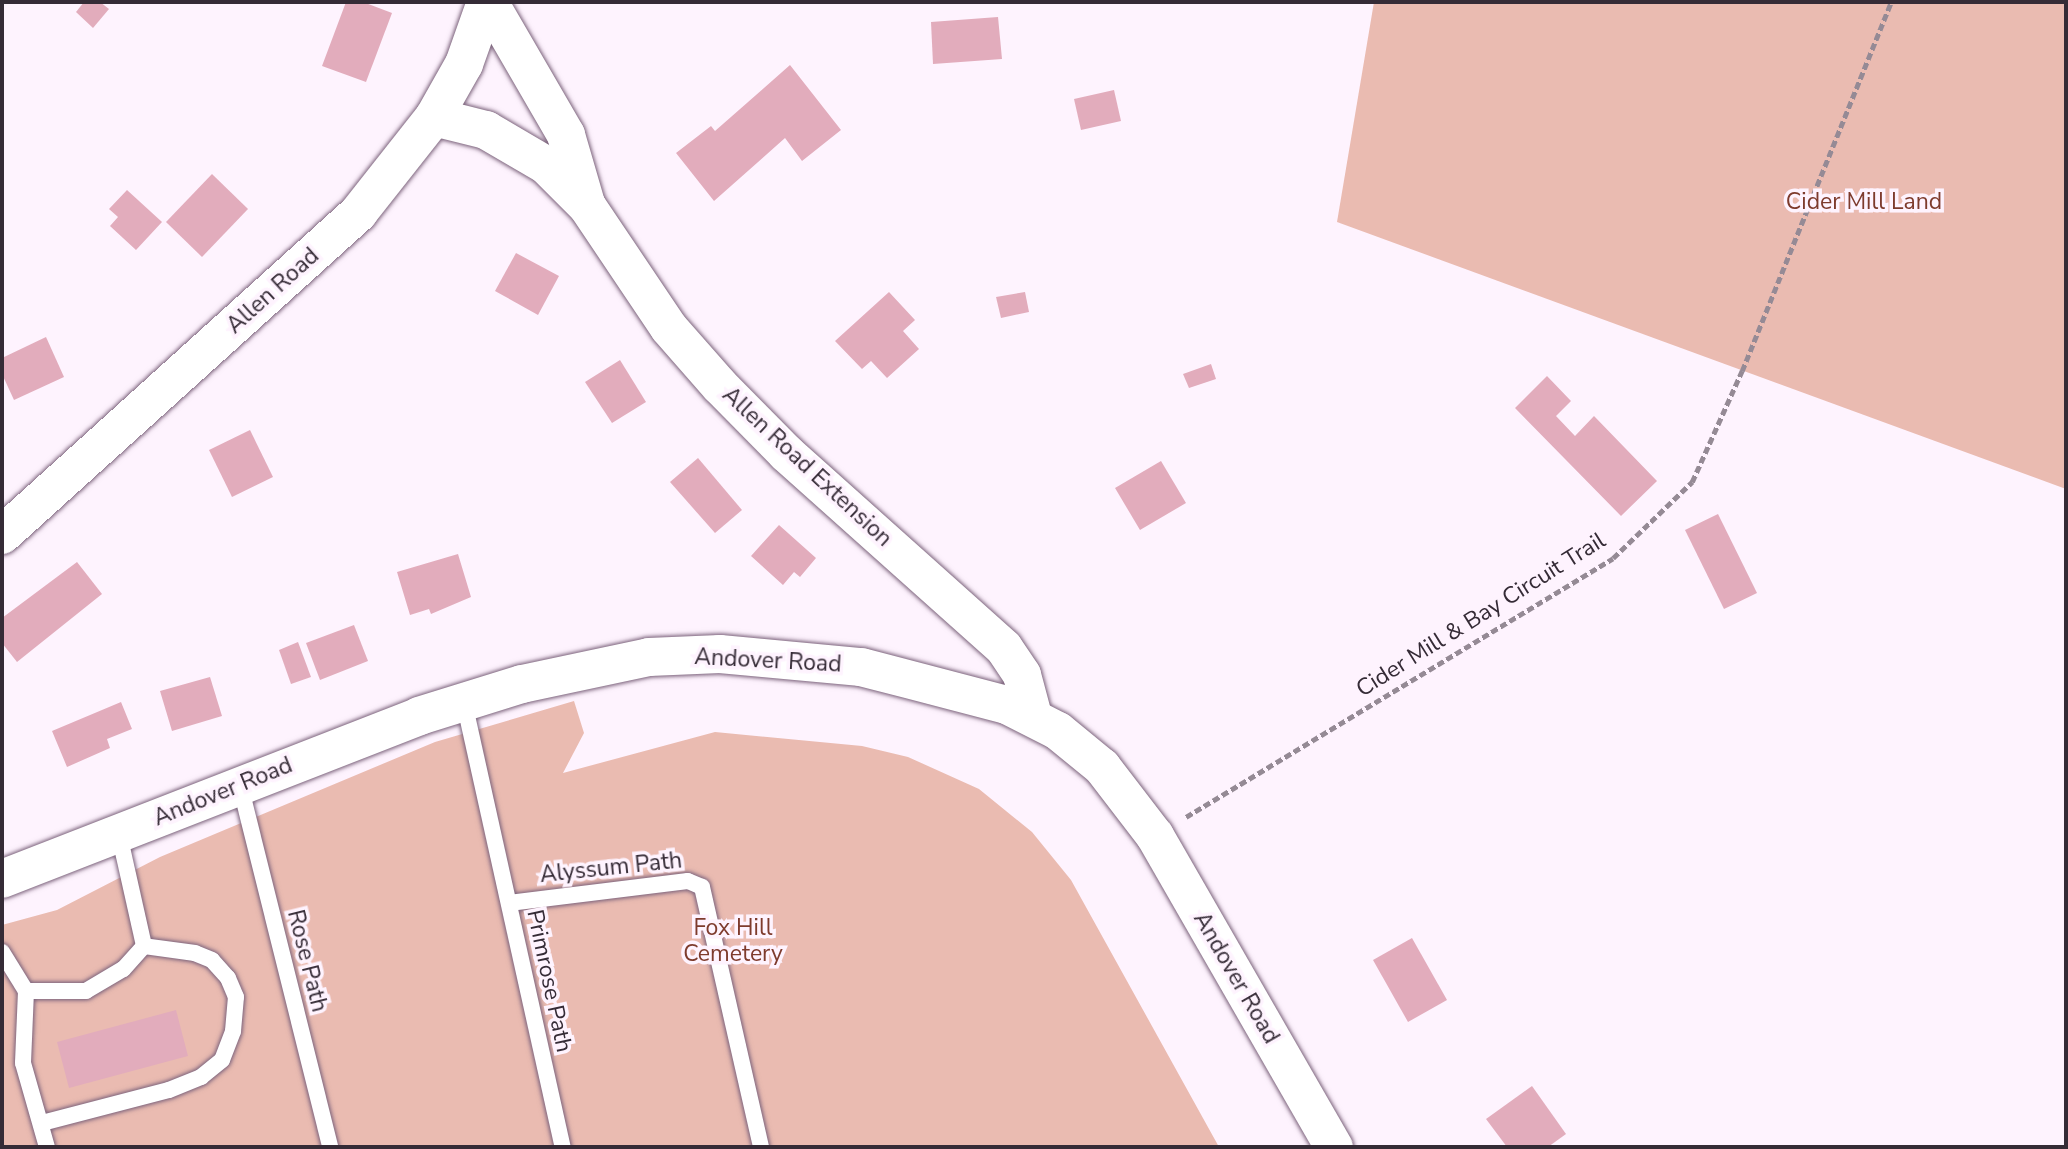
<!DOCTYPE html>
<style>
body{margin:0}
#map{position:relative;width:2068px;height:1149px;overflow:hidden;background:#fef3fe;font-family:"Nunito Sans",sans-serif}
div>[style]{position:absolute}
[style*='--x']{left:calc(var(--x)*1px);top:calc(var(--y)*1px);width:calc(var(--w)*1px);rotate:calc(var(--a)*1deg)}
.green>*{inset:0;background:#eabbb1}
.building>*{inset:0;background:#e2acbc}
.path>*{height:4.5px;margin-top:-2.25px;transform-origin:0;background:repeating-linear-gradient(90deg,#958a95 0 7px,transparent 0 10.5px)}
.roads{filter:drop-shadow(0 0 2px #7c637c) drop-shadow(0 0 2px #7c637c)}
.lane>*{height:16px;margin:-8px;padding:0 8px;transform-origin:8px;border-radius:8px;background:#fff}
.secondary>*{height:38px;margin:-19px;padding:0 19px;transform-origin:19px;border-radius:19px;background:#fff}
span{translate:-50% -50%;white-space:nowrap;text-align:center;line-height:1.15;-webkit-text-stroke:7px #fef3fe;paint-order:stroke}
.park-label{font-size:23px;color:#7e3b2d}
.street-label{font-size:23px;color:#352b36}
.frame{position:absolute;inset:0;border:4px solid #352b36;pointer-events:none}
</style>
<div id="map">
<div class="green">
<div style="clip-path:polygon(1374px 2px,2066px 2px,2066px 489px,1337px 222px)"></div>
<div style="clip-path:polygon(574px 701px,584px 733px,563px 773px,715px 732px,862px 746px,908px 757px,979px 789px,1032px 832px,1071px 880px,1219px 1147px,2px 1147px,2px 925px,57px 910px,160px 857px,435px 742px)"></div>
</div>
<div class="building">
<div style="clip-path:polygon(84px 2px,100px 2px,109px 9px,93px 28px,76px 12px)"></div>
<div style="clip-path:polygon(346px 2px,363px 2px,392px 13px,366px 82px,322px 66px)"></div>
<div style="clip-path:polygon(998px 17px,1002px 59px,933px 64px,931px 22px)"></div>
<div style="clip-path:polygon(790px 65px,841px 130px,802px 161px,785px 138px,714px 201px,676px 153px,711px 126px,715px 131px)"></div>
<div style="clip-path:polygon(1114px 90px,1121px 121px,1081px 130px,1074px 99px)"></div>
<div style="clip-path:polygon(212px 174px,248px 209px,202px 257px,166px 222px)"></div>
<div style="clip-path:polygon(127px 190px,162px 222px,136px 250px,110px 226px,118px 217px,109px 209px)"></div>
<div style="clip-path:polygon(516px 253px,559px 276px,538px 315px,495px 291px)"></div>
<div style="clip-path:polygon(889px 292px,915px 320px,903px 331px,919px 349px,887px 378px,871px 361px,862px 369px,835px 341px)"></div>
<div style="clip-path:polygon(1025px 292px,1029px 312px,1001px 318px,996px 297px)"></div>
<div style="clip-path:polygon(46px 337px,64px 377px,14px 400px,2px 374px,2px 358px)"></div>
<div style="clip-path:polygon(620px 360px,646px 402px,612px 423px,585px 382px)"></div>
<div style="clip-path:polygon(1211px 364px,1216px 379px,1189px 388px,1183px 374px)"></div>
<div style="clip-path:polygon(1547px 376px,1571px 401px,1556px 416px,1575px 436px,1594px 416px,1657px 481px,1621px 516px,1515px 408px)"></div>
<div style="clip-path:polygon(250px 430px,273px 477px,232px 497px,209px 450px)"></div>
<div style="clip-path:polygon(698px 458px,742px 510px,715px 533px,670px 482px)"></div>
<div style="clip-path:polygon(1161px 461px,1186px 503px,1140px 530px,1115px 488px)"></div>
<div style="clip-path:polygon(1718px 514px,1757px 593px,1724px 609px,1685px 530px)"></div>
<div style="clip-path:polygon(779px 525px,816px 558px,800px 577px,794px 572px,783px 585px,751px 556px)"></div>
<div style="clip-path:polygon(458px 554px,471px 597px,431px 614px,429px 609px,410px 615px,397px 572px)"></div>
<div style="clip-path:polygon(77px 562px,102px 594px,17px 662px,2px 643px,2px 618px)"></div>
<div style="clip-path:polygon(354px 625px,368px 661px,320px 680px,306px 643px)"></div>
<div style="clip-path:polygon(298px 642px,311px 677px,291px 684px,279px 650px)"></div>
<div style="clip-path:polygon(210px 677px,222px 716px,172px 731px,160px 691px)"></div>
<div style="clip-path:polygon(121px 702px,132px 729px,107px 739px,110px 748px,67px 767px,52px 731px)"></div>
<div style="clip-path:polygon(1412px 938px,1447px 1000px,1408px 1022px,1373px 960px)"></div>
<div style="clip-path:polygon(176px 1010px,188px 1056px,69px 1088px,57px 1042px)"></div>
<div style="clip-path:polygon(1532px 1086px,1566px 1134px,1548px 1147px,1507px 1147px,1486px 1119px)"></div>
</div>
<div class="path">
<div style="--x:1186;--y:817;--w:499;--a:-31.2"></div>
<div style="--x:1613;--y:558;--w:110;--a:-43.9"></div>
<div style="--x:1692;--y:482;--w:122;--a:-65.8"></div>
<div style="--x:1742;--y:371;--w:398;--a:-68"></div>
</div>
<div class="roads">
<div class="lane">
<div style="--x:464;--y:702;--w:456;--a:77.5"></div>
<div style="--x:240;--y:785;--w:373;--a:76"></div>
<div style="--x:119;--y:834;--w:115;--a:77.4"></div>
<div style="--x:509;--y:903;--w:180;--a:-7"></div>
<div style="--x:688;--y:881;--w:15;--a:23"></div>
<div style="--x:702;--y:887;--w:267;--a:77.2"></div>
<div style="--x:2;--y:952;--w:46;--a:58.4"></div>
<div style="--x:42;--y:1123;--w:131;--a:-14.6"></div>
<div style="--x:169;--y:1090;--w:35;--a:-22"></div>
<div style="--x:201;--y:1077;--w:27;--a:-39"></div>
<div style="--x:222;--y:1060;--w:31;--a:-69"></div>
<div style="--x:233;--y:1031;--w:34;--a:-85"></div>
<div style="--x:236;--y:997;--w:21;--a:-113"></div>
<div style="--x:228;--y:978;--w:24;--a:-132"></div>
<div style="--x:212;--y:960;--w:18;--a:-158"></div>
<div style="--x:195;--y:953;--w:51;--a:-172.2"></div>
<div style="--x:144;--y:946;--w:31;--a:132"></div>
<div style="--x:123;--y:969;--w:43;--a:149.3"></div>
<div style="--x:86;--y:991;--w:60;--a:180"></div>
<div style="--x:26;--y:991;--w:72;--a:92.4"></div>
<div style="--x:23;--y:1063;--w:87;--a:74.1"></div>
</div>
<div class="secondary">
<div style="--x:489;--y:2;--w:154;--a:59.9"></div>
<div style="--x:566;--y:135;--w:72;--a:73.8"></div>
<div style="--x:434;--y:117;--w:54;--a:14"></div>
<div style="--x:486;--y:130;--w:69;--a:30.3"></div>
<div style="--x:546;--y:165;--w:58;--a:45"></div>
<div style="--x:587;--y:206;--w:147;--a:56.1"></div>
<div style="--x:669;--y:328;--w:77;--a:48.7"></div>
<div style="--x:720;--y:386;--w:94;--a:45.4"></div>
<div style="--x:786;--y:453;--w:292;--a:41.8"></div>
<div style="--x:1004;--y:648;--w:32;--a:56"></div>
<div style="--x:1022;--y:675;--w:42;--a:75"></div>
<div style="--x:2;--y:535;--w:481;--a:-42.1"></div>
<div style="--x:359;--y:212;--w:121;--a:-51.7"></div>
<div style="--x:434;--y:117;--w:61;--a:-60.5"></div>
<div style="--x:464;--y:64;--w:66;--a:-70.5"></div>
<div style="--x:2;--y:879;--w:448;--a:-21.3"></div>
<div style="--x:419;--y:716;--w:108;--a:-17.3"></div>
<div style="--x:522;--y:684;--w:130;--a:-12"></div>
<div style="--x:649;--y:657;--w:71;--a:-2.4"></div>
<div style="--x:720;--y:654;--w:142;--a:5.3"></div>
<div style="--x:861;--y:667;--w:151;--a:14.6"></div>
<div style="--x:1007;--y:705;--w:57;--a:27"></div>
<div style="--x:1058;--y:731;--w:57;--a:39.3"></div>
<div style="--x:1102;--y:767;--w:87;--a:52.5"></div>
<div style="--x:1155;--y:836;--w:359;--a:60.1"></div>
</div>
</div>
<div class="park-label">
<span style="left:1864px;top:202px">Cider Mill Land</span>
<span style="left:733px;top:941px">Fox Hill<br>Cemetery</span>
</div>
<div class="street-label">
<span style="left:273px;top:291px;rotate:-42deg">Allen Road</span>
<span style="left:807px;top:467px;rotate:43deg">Allen Road Extension</span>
<span style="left:1481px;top:615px;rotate:-32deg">Cider Mill &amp; Bay Circuit Trail</span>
<span style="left:768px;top:661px;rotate:3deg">Andover Road</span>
<span style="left:223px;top:792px;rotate:-22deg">Andover Road</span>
<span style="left:611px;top:868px;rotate:-6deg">Alyssum Path</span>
<span style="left:307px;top:961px;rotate:76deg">Rose Path</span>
<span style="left:1236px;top:978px;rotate:60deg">Andover Road</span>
<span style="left:549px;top:981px;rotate:78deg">Primrose Path</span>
</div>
<div class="frame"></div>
</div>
